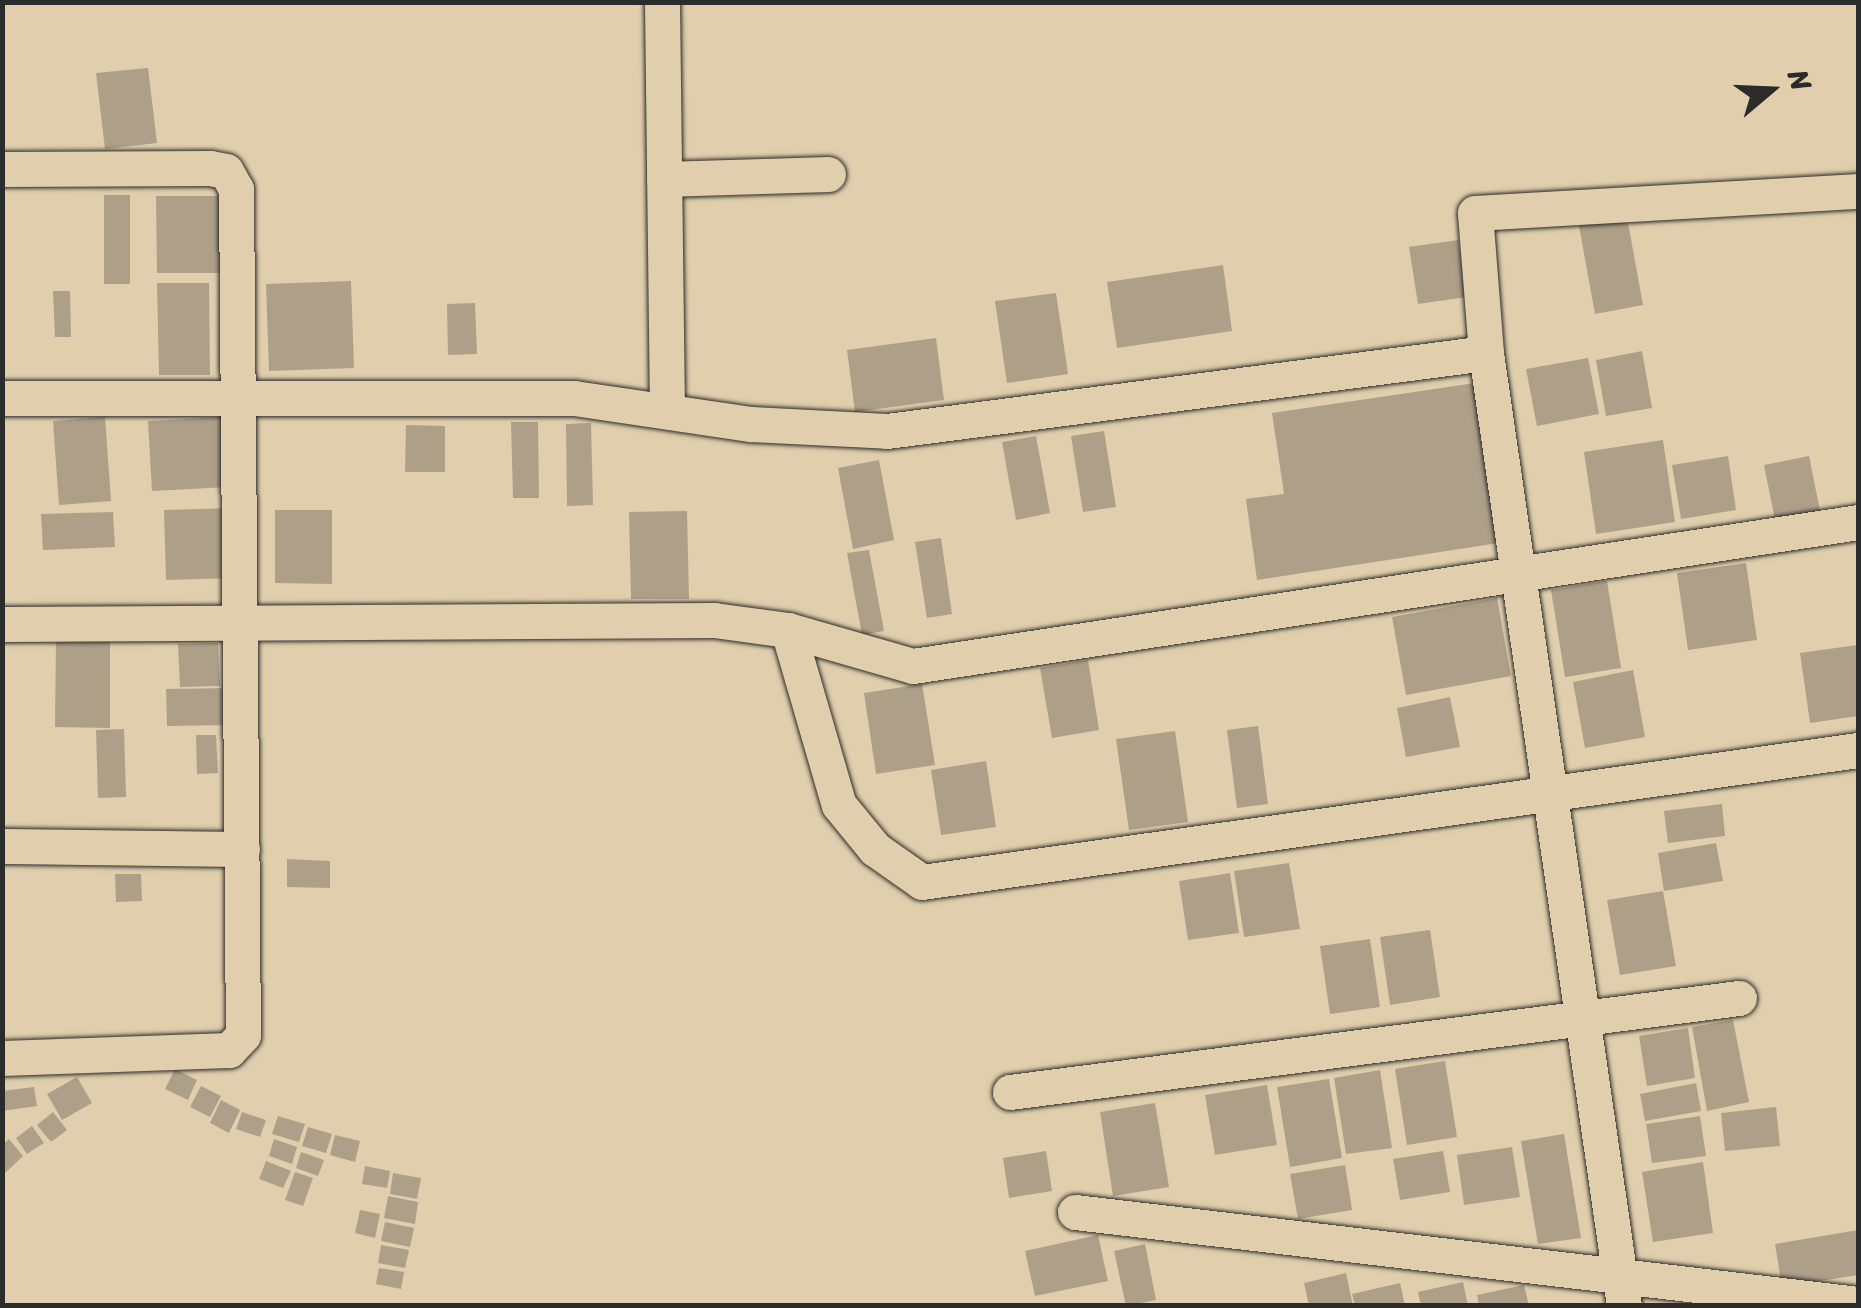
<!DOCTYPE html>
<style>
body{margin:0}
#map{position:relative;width:1861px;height:1308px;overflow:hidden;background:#e0ceac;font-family:Sriracha,sans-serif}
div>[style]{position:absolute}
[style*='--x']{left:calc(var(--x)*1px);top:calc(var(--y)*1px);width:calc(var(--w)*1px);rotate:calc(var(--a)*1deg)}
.building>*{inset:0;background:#aea088}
.roads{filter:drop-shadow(0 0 2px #2b2b2b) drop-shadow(0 0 2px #2b2b2b)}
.minor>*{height:35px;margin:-17.5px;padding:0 17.5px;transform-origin:17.5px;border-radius:17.5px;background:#e0ceac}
span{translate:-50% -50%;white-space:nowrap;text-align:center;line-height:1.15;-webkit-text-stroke:8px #e0ceac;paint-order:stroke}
.frame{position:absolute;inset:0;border:5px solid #2b2b2b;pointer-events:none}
.north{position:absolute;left:1721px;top:40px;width:100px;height:100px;-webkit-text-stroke:8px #e0ceac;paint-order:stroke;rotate:71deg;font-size:28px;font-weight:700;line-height:40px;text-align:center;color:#2b2b2b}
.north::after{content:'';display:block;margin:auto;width:35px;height:45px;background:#2b2b2b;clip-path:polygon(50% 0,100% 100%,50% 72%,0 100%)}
</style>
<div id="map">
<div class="building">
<div style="clip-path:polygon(148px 68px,157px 143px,105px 149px,96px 73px)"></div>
<div style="clip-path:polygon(104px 195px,130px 195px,130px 284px,104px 284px)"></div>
<div style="clip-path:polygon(1623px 195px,1643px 305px,1595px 314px,1575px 204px)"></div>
<div style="clip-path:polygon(156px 196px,220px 196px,221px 273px,157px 273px)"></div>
<div style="clip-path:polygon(1458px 240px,1467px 297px,1418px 304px,1409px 247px)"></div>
<div style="clip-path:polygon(1223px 265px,1232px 331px,1117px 348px,1107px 282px)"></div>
<div style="clip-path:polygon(351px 281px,354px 368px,269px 371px,266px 284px)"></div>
<div style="clip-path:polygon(157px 283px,209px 283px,210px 375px,159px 375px)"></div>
<div style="clip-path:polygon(53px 291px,70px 291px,71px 337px,55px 337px)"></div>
<div style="clip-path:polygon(1056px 293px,1068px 374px,1007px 383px,995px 301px)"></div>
<div style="clip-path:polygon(475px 303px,477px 354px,448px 355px,447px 304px)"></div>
<div style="clip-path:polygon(936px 338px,944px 400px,855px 412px,847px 350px)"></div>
<div style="clip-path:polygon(1642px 351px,1652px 408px,1606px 416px,1596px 360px)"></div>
<div style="clip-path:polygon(1588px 358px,1599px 414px,1537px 426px,1526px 369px)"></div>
<div style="clip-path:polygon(1475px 383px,1499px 543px,1257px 580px,1246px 499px,1284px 494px,1272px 413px)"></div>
<div style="clip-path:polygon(105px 417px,111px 501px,59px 505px,53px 421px)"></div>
<div style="clip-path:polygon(224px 417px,228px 487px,152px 491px,148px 421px)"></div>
<div style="clip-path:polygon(511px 422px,538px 422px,539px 498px,513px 498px)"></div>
<div style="clip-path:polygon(591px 423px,593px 505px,567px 506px,566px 424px)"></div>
<div style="clip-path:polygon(406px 425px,445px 426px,445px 472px,405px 472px)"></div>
<div style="clip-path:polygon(1104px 431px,1116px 507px,1083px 512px,1071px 436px)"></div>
<div style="clip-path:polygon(1036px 436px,1050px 513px,1016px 520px,1002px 442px)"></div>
<div style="clip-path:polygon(1663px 440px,1675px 522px,1596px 534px,1584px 452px)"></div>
<div style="clip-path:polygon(1728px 456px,1736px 510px,1681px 519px,1672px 465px)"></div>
<div style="clip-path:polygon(1809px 456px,1820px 511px,1775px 520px,1764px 465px)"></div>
<div style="clip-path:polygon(879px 460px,894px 540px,853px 549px,838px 468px)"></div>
<div style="clip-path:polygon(233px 508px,235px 578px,166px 580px,164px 510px)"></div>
<div style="clip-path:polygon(275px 510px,332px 510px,332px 584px,275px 583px)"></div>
<div style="clip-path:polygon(687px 511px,689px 599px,631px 599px,629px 512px)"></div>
<div style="clip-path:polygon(113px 512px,115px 547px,43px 550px,41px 514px)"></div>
<div style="clip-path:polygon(941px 538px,952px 614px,927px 618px,915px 542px)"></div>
<div style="clip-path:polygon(869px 550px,884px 631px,862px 635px,847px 553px)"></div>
<div style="clip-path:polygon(1746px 563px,1757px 640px,1688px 650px,1677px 573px)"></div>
<div style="clip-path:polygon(1607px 581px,1621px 668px,1565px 677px,1551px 590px)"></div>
<div style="clip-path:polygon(1497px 598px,1511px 676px,1406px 695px,1392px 617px)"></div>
<div style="clip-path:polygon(56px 641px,110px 641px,110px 728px,55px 727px)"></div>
<div style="clip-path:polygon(218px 643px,220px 686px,180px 687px,178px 644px)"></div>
<div style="clip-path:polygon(1857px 645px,1858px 716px,1810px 723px,1800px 653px)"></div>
<div style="clip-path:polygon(1088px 660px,1099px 730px,1052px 738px,1040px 668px)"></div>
<div style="clip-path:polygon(1633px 670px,1645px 737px,1585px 748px,1573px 682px)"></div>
<div style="clip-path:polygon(922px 684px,935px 765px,876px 774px,864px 693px)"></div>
<div style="clip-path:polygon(231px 688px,232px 725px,167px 726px,166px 689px)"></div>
<div style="clip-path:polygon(1450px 697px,1460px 747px,1406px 757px,1397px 708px)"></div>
<div style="clip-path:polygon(1258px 726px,1268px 804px,1237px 808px,1227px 730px)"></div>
<div style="clip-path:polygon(124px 729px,126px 797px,98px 798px,96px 730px)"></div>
<div style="clip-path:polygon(1175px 731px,1188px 822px,1129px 830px,1116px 739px)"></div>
<div style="clip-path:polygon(196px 735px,216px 735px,218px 773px,197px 774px)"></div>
<div style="clip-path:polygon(986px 761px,996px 827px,941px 835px,931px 770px)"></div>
<div style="clip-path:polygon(1722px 804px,1725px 836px,1668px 843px,1664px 811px)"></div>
<div style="clip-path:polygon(1716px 843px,1723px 881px,1664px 891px,1658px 853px)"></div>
<div style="clip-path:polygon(287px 859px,330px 861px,330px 888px,287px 887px)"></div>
<div style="clip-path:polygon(1289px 863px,1300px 929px,1244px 937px,1234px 871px)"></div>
<div style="clip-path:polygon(1230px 873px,1239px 933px,1188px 940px,1179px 881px)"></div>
<div style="clip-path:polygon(115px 874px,141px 874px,142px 901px,116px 902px)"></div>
<div style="clip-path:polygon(1663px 891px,1676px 966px,1620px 975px,1607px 900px)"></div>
<div style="clip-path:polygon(1430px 930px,1440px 997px,1390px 1005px,1380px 937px)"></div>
<div style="clip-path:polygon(1370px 939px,1380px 1007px,1330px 1014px,1320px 946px)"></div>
<div style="clip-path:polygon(1733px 1020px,1749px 1102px,1707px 1111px,1692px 1027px)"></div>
<div style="clip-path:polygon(1688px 1028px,1695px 1078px,1647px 1086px,1639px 1036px)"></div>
<div style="clip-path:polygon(1445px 1061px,1457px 1137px,1407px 1145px,1395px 1069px)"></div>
<div style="clip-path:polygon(175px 1069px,197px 1080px,188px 1100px,165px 1089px)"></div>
<div style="clip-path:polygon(1380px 1070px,1392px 1148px,1346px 1154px,1334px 1078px)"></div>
<div style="clip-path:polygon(77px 1077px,92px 1103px,62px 1120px,47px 1094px)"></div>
<div style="clip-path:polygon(1329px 1079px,1342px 1158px,1290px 1167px,1277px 1087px)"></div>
<div style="clip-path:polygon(1696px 1083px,1701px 1111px,1645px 1121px,1640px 1094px)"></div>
<div style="clip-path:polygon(1267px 1085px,1277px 1145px,1215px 1155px,1205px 1095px)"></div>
<div style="clip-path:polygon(201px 1086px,221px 1096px,210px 1117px,190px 1107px)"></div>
<div style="clip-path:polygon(34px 1087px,37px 1106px,2px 1111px,2px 1091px)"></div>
<div style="clip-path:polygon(221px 1100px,240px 1110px,229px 1133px,210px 1123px)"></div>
<div style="clip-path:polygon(1155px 1103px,1169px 1187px,1113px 1196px,1100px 1112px)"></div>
<div style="clip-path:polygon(1776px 1107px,1780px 1146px,1725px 1151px,1721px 1113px)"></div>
<div style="clip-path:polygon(53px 1112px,67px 1130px,51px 1142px,37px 1125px)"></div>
<div style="clip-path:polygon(242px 1112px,266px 1120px,260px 1137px,236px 1129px)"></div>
<div style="clip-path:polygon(278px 1116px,305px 1124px,299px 1142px,272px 1134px)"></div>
<div style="clip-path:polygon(1700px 1116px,1706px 1156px,1652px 1163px,1646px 1124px)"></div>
<div style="clip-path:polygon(32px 1126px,44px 1143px,27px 1154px,16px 1138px)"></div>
<div style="clip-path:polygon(308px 1127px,332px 1134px,326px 1153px,302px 1146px)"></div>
<div style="clip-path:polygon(1564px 1134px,1581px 1238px,1538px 1244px,1521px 1141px)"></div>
<div style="clip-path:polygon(335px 1135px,360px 1141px,355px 1162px,330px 1155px)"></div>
<div style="clip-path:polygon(9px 1139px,23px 1156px,5px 1173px,2px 1145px)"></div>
<div style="clip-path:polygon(274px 1139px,297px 1147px,292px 1164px,269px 1156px)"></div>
<div style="clip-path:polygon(1512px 1147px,1520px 1197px,1464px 1205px,1457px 1155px)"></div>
<div style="clip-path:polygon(1046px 1151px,1052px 1191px,1009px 1198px,1003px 1158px)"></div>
<div style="clip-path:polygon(1443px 1151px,1450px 1192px,1400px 1200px,1393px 1159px)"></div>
<div style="clip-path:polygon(301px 1152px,324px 1160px,318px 1176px,296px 1168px)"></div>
<div style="clip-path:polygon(266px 1161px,291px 1171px,283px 1188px,259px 1179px)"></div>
<div style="clip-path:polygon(1703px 1162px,1713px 1233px,1653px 1242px,1642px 1172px)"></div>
<div style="clip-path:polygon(1345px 1165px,1352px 1210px,1298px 1219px,1290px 1174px)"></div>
<div style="clip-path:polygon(365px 1166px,390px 1171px,387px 1188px,362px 1184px)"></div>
<div style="clip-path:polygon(295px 1172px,313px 1178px,303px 1206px,285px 1200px)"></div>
<div style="clip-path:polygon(393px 1173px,421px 1178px,417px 1199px,390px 1194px)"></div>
<div style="clip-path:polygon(388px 1196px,418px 1202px,415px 1224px,384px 1218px)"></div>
<div style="clip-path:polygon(360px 1210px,380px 1214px,375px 1238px,355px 1233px)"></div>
<div style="clip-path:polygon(385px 1222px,414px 1228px,410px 1247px,381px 1241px)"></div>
<div style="clip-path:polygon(1858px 1230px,1858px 1275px,1782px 1287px,1775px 1244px)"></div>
<div style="clip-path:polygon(1098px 1235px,1108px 1281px,1035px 1296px,1025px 1251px)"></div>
<div style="clip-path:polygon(1145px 1244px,1156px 1300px,1126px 1306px,1114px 1251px)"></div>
<div style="clip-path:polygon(381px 1245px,409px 1250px,405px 1268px,378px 1263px)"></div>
<div style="clip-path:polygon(379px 1268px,404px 1272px,401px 1289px,376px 1284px)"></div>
<div style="clip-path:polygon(1346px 1273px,1353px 1306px,1309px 1306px,1304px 1283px)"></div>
<div style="clip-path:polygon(1463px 1282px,1468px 1306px,1421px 1306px,1418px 1292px)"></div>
<div style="clip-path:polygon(1400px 1283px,1405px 1306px,1355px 1306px,1352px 1294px)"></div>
<div style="clip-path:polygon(1524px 1285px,1529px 1306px,1479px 1306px,1477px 1295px)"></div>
</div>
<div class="roads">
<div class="minor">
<div style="--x:662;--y:2;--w:405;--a:89.3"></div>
<div style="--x:2;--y:169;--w:208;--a:-0.3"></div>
<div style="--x:210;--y:168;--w:16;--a:11"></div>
<div style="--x:226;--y:171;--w:21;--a:61"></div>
<div style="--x:236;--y:189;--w:846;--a:89.53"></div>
<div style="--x:243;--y:1035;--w:21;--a:133"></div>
<div style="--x:229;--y:1050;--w:227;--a:178"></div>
<div style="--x:664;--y:179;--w:164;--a:-1.7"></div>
<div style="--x:2;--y:398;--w:572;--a:0"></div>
<div style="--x:574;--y:398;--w:179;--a:8.4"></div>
<div style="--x:751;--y:424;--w:136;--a:2.9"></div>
<div style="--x:887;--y:431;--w:604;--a:-7.42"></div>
<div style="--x:2;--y:624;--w:712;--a:-0.32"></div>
<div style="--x:714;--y:620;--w:75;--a:7.7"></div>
<div style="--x:788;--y:630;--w:130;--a:16.1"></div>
<div style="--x:913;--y:666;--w:956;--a:-8.66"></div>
<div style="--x:788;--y:630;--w:182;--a:73.8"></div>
<div style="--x:839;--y:805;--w:57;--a:50.7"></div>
<div style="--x:875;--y:849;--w:57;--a:35.1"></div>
<div style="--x:922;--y:882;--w:945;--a:-8.03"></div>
<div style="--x:2;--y:846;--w:240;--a:0.7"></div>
<div style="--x:1010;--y:1092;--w:735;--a:-7.35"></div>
<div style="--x:1075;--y:1212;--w:788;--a:6.7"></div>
<div style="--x:1624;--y:1306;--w:963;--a:-98.24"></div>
<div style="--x:1486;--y:353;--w:140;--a:-94.5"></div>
<div style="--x:1475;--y:213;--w:384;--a:-3.3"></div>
</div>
</div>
<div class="frame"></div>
<div class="north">N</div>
</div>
